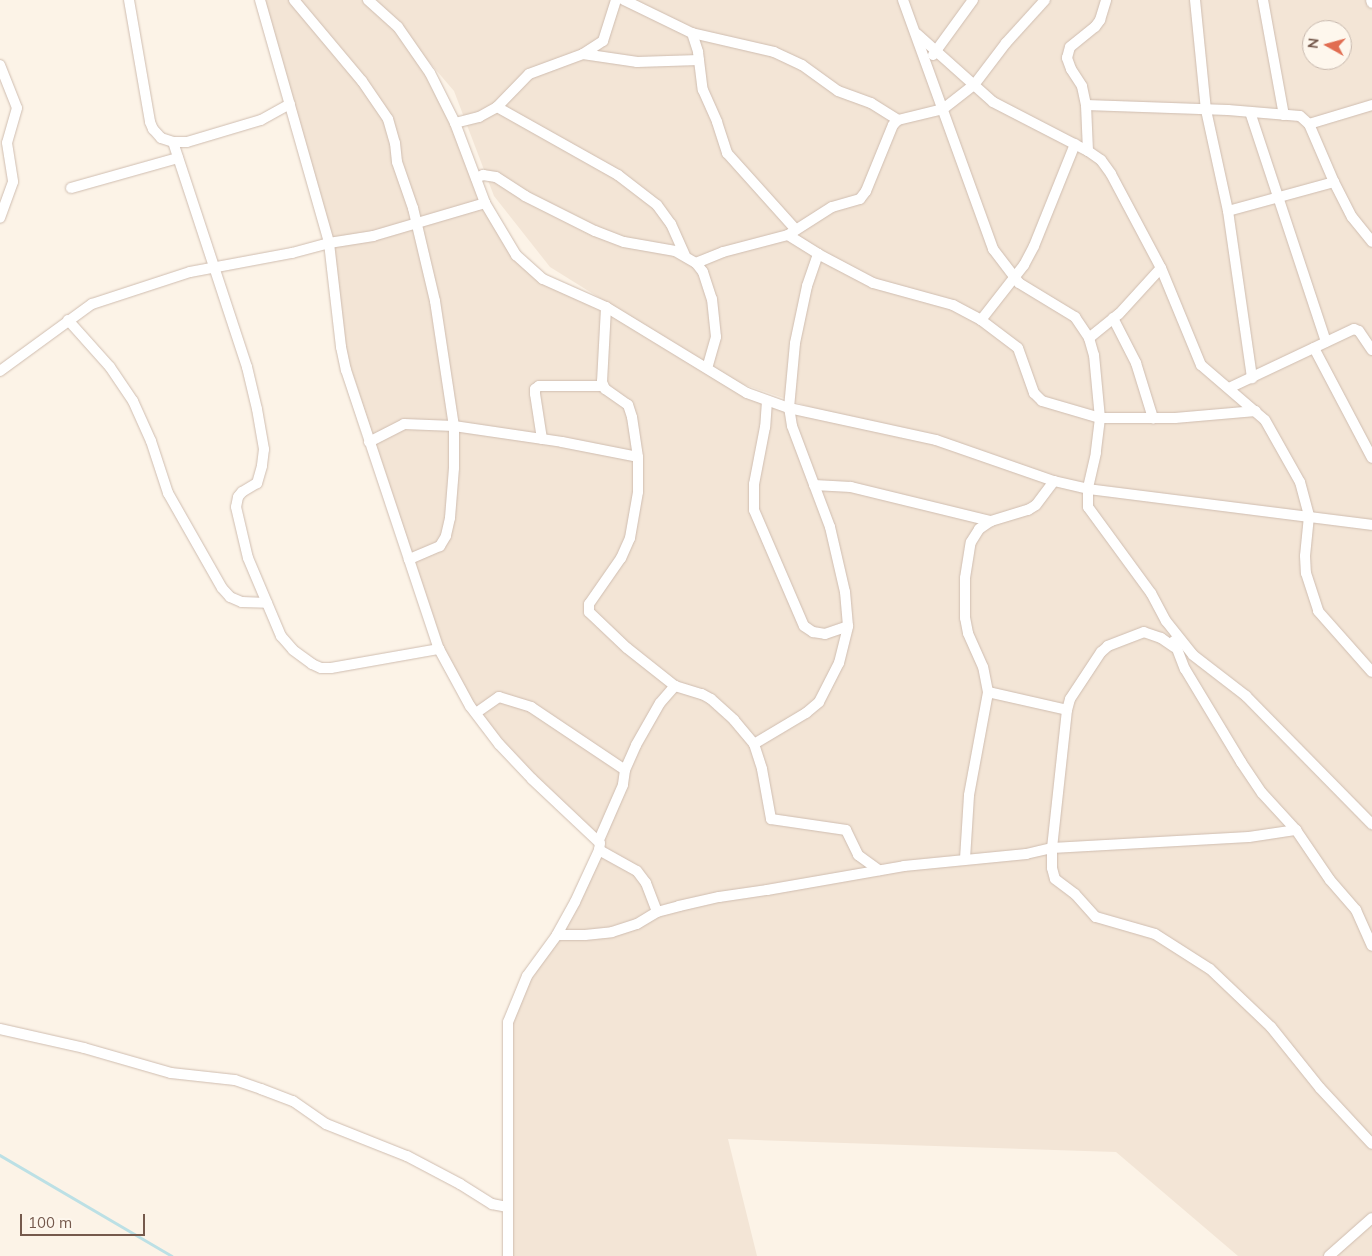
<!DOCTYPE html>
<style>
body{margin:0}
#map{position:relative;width:1372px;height:1256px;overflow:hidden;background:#fcf3e7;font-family:Mulish,sans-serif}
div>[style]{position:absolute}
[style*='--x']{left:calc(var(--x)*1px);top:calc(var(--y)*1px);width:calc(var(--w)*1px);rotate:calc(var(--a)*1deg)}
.residential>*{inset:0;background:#f3e5d6}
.stream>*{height:2.5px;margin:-1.25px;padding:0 1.25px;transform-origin:1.25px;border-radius:1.25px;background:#bce0e5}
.roads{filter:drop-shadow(0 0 1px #cfbdb0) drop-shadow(0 0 1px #cfbdb0)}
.minor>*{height:10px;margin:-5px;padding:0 5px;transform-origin:5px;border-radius:5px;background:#fff}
span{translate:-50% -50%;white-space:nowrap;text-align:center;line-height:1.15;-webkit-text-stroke:4px #fef7ed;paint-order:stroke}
.north{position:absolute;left:1302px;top:20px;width:50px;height:50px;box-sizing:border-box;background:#fef7ed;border:1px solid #c7b8ad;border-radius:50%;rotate:277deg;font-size:14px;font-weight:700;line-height:20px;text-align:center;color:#75594c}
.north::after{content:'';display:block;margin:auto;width:18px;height:22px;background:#e16d51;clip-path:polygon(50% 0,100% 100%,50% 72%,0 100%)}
.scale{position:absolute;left:20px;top:1214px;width:125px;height:22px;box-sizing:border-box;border:2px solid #75594c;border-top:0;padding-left:6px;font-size:15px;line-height:18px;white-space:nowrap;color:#75594c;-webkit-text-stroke:4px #fef7ed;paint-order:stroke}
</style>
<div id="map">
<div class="residential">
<div style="clip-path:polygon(evenodd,260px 0,368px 0,388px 17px,430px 73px,496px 225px,543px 279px,606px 307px,747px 393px,842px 418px,733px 381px,550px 267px,494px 196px,454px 91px,376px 0,1372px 0,1372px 522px,1054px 481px,1372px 525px,1372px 1256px,1238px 1256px,1116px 1152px,728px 1139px,757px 1256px,508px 1256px,508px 1022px,600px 846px,499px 744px,447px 666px,346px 370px,329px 243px,260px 0,1312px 30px,1342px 30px,1342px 60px,1312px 60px,1312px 30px)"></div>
</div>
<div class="stream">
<div style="--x:0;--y:1155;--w:199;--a:30.4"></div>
</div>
<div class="roads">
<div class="minor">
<div style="--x:129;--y:0;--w:124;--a:80.2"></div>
<div style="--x:150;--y:122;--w:8;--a:67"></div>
<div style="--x:153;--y:129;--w:12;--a:48"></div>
<div style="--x:161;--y:138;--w:13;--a:18"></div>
<div style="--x:173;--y:142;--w:14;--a:0"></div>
<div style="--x:187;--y:142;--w:77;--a:-16.6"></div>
<div style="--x:261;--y:120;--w:33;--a:-29"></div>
<div style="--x:260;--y:0;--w:253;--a:74.1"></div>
<div style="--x:329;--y:243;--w:105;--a:83.4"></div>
<div style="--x:341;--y:347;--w:24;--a:78"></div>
<div style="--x:346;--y:370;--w:294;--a:71.6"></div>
<div style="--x:439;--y:649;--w:65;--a:61.5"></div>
<div style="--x:470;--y:706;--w:48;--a:52.7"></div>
<div style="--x:499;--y:744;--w:48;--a:46.7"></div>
<div style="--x:532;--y:779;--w:93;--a:43.3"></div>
<div style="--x:600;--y:843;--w:7;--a:98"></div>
<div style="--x:599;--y:850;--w:57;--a:114.8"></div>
<div style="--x:575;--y:902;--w:38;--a:119"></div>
<div style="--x:557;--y:935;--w:51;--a:126.2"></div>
<div style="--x:527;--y:976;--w:50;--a:112.4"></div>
<div style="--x:508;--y:1022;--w:234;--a:90"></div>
<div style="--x:294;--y:0;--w:106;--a:50"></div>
<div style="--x:362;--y:81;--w:46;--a:55.6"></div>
<div style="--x:388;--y:119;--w:25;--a:74"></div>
<div style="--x:395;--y:143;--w:19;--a:84"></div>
<div style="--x:397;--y:162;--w:49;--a:70.8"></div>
<div style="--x:413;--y:208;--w:96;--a:76.7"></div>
<div style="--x:435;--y:301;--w:126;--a:81.4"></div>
<div style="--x:454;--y:426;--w:42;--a:90"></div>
<div style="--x:454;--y:468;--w:50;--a:94.6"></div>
<div style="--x:450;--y:518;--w:18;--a:103"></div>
<div style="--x:446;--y:536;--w:12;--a:121"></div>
<div style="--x:440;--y:546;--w:34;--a:157"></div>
<div style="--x:368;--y:0;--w:40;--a:42"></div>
<div style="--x:398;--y:27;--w:56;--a:55.2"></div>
<div style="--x:430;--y:73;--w:56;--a:63.4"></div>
<div style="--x:455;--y:123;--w:85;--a:69.4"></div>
<div style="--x:485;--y:203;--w:61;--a:59.2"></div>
<div style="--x:516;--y:255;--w:36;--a:42"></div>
<div style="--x:543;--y:279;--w:69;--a:24"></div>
<div style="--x:606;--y:307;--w:165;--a:31.4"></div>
<div style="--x:747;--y:393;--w:45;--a:19.7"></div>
<div style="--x:789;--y:408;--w:150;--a:12.3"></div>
<div style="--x:936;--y:440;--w:125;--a:19.2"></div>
<div style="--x:1054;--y:481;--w:35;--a:13"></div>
<div style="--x:1088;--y:489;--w:286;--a:7.2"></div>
<div style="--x:624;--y:0;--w:76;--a:25.9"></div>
<div style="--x:692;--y:33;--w:84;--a:13"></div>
<div style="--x:774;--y:52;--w:31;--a:25"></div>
<div style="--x:802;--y:65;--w:44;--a:35.8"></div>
<div style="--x:838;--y:91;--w:35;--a:20"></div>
<div style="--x:871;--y:103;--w:32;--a:32"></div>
<div style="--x:903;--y:0;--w:265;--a:70.1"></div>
<div style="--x:993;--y:249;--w:43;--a:52.6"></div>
<div style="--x:1019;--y:283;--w:66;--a:31.3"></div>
<div style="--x:1075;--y:317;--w:25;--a:56"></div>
<div style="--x:1089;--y:338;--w:18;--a:74"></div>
<div style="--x:1094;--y:355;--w:63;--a:84.6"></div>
<div style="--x:1100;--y:418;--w:35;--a:97"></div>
<div style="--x:1096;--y:453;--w:37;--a:103"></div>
<div style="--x:1088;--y:489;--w:18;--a:90"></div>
<div style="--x:1088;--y:507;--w:107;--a:53.8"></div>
<div style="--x:1151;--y:593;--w:32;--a:62"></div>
<div style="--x:1166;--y:621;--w:43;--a:51.5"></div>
<div style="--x:1193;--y:655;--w:67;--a:37.7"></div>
<div style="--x:1246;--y:696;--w:180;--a:45.5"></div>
<div style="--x:1195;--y:0;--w:111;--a:84.3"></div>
<div style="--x:1206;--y:110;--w:103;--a:77.7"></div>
<div style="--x:1228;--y:211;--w:169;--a:81.8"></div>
<div style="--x:1263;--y:0;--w:117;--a:79.7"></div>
<div style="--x:1371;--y:0;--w:3;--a:72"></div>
<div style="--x:692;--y:33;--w:20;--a:72"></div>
<div style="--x:698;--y:52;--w:38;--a:83"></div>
<div style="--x:703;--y:90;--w:35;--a:66"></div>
<div style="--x:717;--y:122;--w:33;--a:72"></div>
<div style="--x:727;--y:153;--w:103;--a:48.1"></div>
<div style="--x:917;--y:34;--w:102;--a:41.8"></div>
<div style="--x:993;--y:102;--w:107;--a:27.3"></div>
<div style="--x:1088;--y:151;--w:16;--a:35"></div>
<div style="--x:1101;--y:160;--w:17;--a:54"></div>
<div style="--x:1111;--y:174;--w:106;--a:62"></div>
<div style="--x:1161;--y:268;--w:105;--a:67.6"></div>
<div style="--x:1201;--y:365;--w:84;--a:40.7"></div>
<div style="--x:1265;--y:420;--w:71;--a:60.6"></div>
<div style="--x:1300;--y:482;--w:35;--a:75"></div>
<div style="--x:1309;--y:516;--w:40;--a:95.7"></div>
<div style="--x:1305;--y:556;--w:17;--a:87"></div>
<div style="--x:1306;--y:573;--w:40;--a:72"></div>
<div style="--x:1318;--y:611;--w:81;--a:48.5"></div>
<div style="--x:583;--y:54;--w:55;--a:8.4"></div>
<div style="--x:637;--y:62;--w:62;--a:-1.8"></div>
<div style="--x:933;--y:55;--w:68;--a:-54"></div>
<div style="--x:0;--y:65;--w:46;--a:68.4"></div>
<div style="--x:17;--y:108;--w:36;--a:106"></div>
<div style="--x:7;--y:143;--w:39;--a:81"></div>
<div style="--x:13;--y:182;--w:38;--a:110"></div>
<div style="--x:1086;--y:105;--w:142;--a:2"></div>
<div style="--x:1228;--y:110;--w:72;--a:4.8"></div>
<div style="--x:1300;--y:116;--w:12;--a:42"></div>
<div style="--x:1309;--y:124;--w:63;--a:66.7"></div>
<div style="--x:1334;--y:182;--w:39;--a:63"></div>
<div style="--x:1352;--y:217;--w:32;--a:51"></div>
<div style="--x:497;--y:107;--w:46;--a:-45.9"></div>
<div style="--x:529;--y:74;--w:58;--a:-20.3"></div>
<div style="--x:583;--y:54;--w:24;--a:-33"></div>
<div style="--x:603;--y:41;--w:43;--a:-72.4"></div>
<div style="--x:1250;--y:112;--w:242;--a:71.7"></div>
<div style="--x:455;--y:123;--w:25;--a:-14"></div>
<div style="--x:479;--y:117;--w:21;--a:-29"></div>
<div style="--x:497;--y:107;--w:139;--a:29.3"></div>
<div style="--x:618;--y:175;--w:49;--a:37.6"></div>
<div style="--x:657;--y:205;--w:24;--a:54"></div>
<div style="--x:671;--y:224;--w:34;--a:66"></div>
<div style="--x:1309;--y:124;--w:66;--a:-16.8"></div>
<div style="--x:173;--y:142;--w:237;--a:71.8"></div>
<div style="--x:247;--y:367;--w:43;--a:76.6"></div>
<div style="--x:257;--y:409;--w:41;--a:80.1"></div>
<div style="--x:264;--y:449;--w:17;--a:97"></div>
<div style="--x:262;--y:466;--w:18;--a:106"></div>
<div style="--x:257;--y:483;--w:17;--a:149"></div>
<div style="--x:242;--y:492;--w:6;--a:129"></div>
<div style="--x:238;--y:497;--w:10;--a:101"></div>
<div style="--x:236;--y:507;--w:52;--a:76.8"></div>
<div style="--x:248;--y:558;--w:85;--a:67.1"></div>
<div style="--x:281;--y:636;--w:18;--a:49"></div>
<div style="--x:293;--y:650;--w:24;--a:36"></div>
<div style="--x:312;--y:664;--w:10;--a:24"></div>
<div style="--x:321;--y:668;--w:10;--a:0"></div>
<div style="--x:331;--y:668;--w:110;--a:-10"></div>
<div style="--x:1088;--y:151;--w:46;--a:-92.5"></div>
<div style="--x:1086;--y:105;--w:19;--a:-102"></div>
<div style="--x:1082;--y:86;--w:20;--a:-123"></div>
<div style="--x:1071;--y:69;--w:12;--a:-110"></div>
<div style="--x:1067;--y:58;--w:11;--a:-75"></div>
<div style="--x:1070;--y:47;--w:32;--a:-39"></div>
<div style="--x:1095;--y:27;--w:9;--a:-54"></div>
<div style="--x:1100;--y:20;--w:21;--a:-73"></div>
<div style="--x:476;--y:178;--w:8;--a:-23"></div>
<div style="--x:483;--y:175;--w:13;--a:9"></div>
<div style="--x:496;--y:177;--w:35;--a:33"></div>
<div style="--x:525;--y:196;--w:78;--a:26.6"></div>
<div style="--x:595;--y:231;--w:31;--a:21"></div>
<div style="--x:624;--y:242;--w:52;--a:10"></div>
<div style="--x:675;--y:251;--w:24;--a:30"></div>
<div style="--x:696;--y:263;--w:11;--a:52"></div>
<div style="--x:703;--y:272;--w:28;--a:72"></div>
<div style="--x:712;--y:299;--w:38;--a:84"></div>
<div style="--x:716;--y:337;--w:32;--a:106"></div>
<div style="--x:71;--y:188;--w:111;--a:-15.7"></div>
<div style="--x:1228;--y:211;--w:110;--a:-15.3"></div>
<div style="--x:788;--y:235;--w:36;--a:32"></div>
<div style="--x:818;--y:254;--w:62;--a:27.8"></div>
<div style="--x:873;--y:283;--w:83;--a:15.4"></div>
<div style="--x:953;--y:305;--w:32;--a:28"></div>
<div style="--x:981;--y:320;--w:46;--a:37.1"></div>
<div style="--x:1018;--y:348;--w:48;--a:70.4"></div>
<div style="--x:1034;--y:393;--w:11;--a:45"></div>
<div style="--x:1042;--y:401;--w:60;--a:16.3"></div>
<div style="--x:1100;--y:418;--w:75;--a:0"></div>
<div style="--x:1175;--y:418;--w:81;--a:-4.9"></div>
<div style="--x:696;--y:263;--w:29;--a:-22"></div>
<div style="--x:723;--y:252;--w:67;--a:-14.7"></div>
<div style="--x:788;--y:235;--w:52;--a:-32.5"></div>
<div style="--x:832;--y:207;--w:29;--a:-16"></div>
<div style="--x:860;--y:199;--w:10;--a:-53"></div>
<div style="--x:866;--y:191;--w:71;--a:-67.8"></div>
<div style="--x:893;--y:125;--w:7;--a:-45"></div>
<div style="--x:898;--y:120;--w:46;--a:-13.7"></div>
<div style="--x:943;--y:109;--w:39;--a:-38"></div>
<div style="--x:974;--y:85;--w:53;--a:-52.7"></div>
<div style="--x:1006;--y:43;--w:58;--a:-47.8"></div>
<div style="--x:1113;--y:318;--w:51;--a:62.9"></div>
<div style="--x:1136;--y:363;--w:58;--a:72.8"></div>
<div style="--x:68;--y:320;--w:63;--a:48.2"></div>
<div style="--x:110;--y:367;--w:41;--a:55.9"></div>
<div style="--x:133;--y:401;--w:44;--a:65.8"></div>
<div style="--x:151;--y:441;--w:55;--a:71.9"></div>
<div style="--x:168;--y:493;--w:109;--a:60.4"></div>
<div style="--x:222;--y:588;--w:12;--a:48"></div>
<div style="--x:230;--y:597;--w:13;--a:23"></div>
<div style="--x:242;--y:602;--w:25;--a:2"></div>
<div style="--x:981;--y:320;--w:70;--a:-52"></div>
<div style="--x:1024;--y:265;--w:21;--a:-62"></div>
<div style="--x:1034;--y:246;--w:110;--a:-68.1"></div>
<div style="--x:1089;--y:338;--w:38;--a:-39"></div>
<div style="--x:1119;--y:314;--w:62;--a:-47.6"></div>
<div style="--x:1314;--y:348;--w:124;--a:62.2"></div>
<div style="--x:0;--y:371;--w:114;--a:-36.1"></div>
<div style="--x:92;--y:304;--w:103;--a:-18.1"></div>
<div style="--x:190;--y:272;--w:104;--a:-10.6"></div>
<div style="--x:292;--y:253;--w:38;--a:-15"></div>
<div style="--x:329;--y:243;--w:45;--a:-9"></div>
<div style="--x:373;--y:236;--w:117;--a:-16.4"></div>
<div style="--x:1229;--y:388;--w:138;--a:-25.3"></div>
<div style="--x:1354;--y:329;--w:5;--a:22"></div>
<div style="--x:1359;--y:331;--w:23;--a:56"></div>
<div style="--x:767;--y:401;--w:26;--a:94"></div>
<div style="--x:765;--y:427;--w:58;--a:100.9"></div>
<div style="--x:754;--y:484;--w:26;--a:90"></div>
<div style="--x:754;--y:510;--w:126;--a:66.7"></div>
<div style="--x:804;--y:626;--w:11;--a:34"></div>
<div style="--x:813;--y:632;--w:12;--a:9"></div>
<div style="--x:825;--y:634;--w:24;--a:-19"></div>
<div style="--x:542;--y:439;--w:46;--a:-98.8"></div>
<div style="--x:535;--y:394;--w:5;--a:-90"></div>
<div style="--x:535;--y:389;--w:5;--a:-37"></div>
<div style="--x:539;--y:386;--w:64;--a:0"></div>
<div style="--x:369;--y:442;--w:39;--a:-27"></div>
<div style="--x:404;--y:424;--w:50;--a:2.3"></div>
<div style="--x:454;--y:426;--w:109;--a:8.4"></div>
<div style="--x:562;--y:442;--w:77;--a:11.2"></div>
<div style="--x:638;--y:457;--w:40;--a:-98.5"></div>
<div style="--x:632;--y:417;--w:13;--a:-108"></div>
<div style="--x:628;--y:405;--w:28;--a:-145"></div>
<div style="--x:605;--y:389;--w:8;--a:-113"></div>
<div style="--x:602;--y:382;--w:75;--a:-86.9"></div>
<div style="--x:638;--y:457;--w:35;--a:90"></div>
<div style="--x:638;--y:492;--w:47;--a:99.9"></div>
<div style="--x:630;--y:538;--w:22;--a:114"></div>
<div style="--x:621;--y:558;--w:56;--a:124.8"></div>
<div style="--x:589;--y:604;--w:8;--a:90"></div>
<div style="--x:589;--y:612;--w:52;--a:43.5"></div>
<div style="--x:627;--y:648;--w:61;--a:38.4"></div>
<div style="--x:814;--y:485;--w:37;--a:3"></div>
<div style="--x:851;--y:487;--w:144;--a:13.7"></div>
<div style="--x:1174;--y:641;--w:30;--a:69"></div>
<div style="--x:1185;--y:669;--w:109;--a:58.9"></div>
<div style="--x:1241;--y:762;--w:37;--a:56"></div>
<div style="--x:1262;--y:793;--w:50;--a:47.4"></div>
<div style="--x:1296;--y:830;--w:60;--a:55.8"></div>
<div style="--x:1330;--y:880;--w:40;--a:49"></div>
<div style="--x:1356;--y:910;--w:39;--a:66"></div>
<div style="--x:1174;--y:647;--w:16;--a:-145"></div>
<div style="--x:1161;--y:638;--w:18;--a:-161"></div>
<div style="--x:1144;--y:632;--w:39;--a:159"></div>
<div style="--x:1108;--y:646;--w:9;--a:139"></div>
<div style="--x:1101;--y:652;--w:56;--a:123.4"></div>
<div style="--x:1070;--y:699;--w:11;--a:105"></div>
<div style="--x:1067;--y:710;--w:139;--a:96.2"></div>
<div style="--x:1052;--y:848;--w:20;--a:90"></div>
<div style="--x:1052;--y:868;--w:11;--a:75"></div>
<div style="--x:1055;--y:879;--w:25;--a:37"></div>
<div style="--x:1075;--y:894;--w:31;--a:48"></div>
<div style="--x:1096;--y:917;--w:61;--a:16.1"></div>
<div style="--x:1155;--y:934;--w:65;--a:32.5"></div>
<div style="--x:1210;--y:969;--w:84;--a:43.6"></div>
<div style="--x:1271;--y:1027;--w:78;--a:51.2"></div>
<div style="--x:1320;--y:1088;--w:76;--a:47.1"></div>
<div style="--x:988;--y:692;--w:81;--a:12.8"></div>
<div style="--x:476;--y:713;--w:28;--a:-35"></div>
<div style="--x:499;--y:697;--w:34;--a:17"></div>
<div style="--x:531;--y:707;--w:113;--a:33.8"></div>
<div style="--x:625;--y:770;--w:15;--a:98"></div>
<div style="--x:623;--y:785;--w:60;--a:113.6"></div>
<div style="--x:754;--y:744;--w:61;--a:-30.8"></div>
<div style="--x:806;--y:713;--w:17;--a:-40"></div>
<div style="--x:819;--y:702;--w:44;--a:-62.9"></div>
<div style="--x:839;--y:663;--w:38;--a:-76"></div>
<div style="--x:848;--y:626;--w:34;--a:-95"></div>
<div style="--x:845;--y:592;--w:67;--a:-103"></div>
<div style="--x:830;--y:527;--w:108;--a:-110.6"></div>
<div style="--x:792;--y:426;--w:18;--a:-99"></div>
<div style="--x:789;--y:408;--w:65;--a:-84.7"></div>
<div style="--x:795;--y:343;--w:58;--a:-78.1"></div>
<div style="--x:807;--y:286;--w:34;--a:-71"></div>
<div style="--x:625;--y:770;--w:27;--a:-66"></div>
<div style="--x:636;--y:745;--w:48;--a:-60.3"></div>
<div style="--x:660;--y:703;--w:23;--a:-49"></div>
<div style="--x:675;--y:686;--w:28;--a:17"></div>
<div style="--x:702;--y:694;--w:10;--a:29"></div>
<div style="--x:711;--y:699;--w:31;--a:42"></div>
<div style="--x:734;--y:720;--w:31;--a:50"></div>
<div style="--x:754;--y:744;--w:26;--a:72"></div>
<div style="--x:762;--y:769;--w:51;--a:79.8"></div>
<div style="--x:771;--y:819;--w:76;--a:8.3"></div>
<div style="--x:846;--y:830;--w:28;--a:64"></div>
<div style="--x:858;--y:855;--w:26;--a:36"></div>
<div style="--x:599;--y:850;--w:43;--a:28.9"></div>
<div style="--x:637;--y:871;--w:15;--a:53"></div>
<div style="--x:646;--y:883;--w:31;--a:69"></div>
<div style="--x:965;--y:859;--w:64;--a:-86.4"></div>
<div style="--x:969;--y:795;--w:105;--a:-79.5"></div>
<div style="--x:988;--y:692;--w:25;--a:-101"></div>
<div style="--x:983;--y:667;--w:37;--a:-114"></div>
<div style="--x:968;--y:633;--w:15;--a:-101"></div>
<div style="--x:965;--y:618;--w:40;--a:-90"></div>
<div style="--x:965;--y:578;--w:36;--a:-81"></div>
<div style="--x:971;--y:542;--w:15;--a:-58"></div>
<div style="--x:979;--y:529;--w:14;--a:-34"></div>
<div style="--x:991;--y:521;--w:39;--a:-17"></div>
<div style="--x:1028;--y:510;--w:9;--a:-32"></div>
<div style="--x:1036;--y:505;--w:30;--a:-53"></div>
<div style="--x:557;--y:935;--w:28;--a:0"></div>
<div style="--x:585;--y:935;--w:27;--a:-6"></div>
<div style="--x:612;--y:932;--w:26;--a:-18"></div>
<div style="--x:637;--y:924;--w:23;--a:-31"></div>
<div style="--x:657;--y:912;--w:23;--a:-15"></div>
<div style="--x:679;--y:906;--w:41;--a:-12.7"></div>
<div style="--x:719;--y:897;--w:49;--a:-8.3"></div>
<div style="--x:767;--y:890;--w:139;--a:-9.9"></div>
<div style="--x:904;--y:866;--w:123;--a:-5.6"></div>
<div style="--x:1026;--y:854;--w:27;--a:-13"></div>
<div style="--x:1052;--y:848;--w:197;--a:-3.2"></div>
<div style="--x:1249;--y:837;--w:48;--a:-8.5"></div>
<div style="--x:0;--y:1029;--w:86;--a:12.7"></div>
<div style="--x:84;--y:1048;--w:91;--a:16"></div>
<div style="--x:171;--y:1073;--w:64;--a:6.2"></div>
<div style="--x:235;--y:1080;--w:28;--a:19"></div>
<div style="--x:261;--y:1089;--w:34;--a:21"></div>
<div style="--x:293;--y:1101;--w:40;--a:34.9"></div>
<div style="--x:326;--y:1124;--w:87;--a:21.6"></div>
<div style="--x:407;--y:1156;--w:60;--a:27.8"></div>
<div style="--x:460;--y:1184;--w:38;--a:32"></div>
<div style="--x:492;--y:1204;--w:16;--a:11"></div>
<div style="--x:1329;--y:1256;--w:57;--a:-41.5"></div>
</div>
</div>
<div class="north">N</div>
<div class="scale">100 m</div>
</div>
